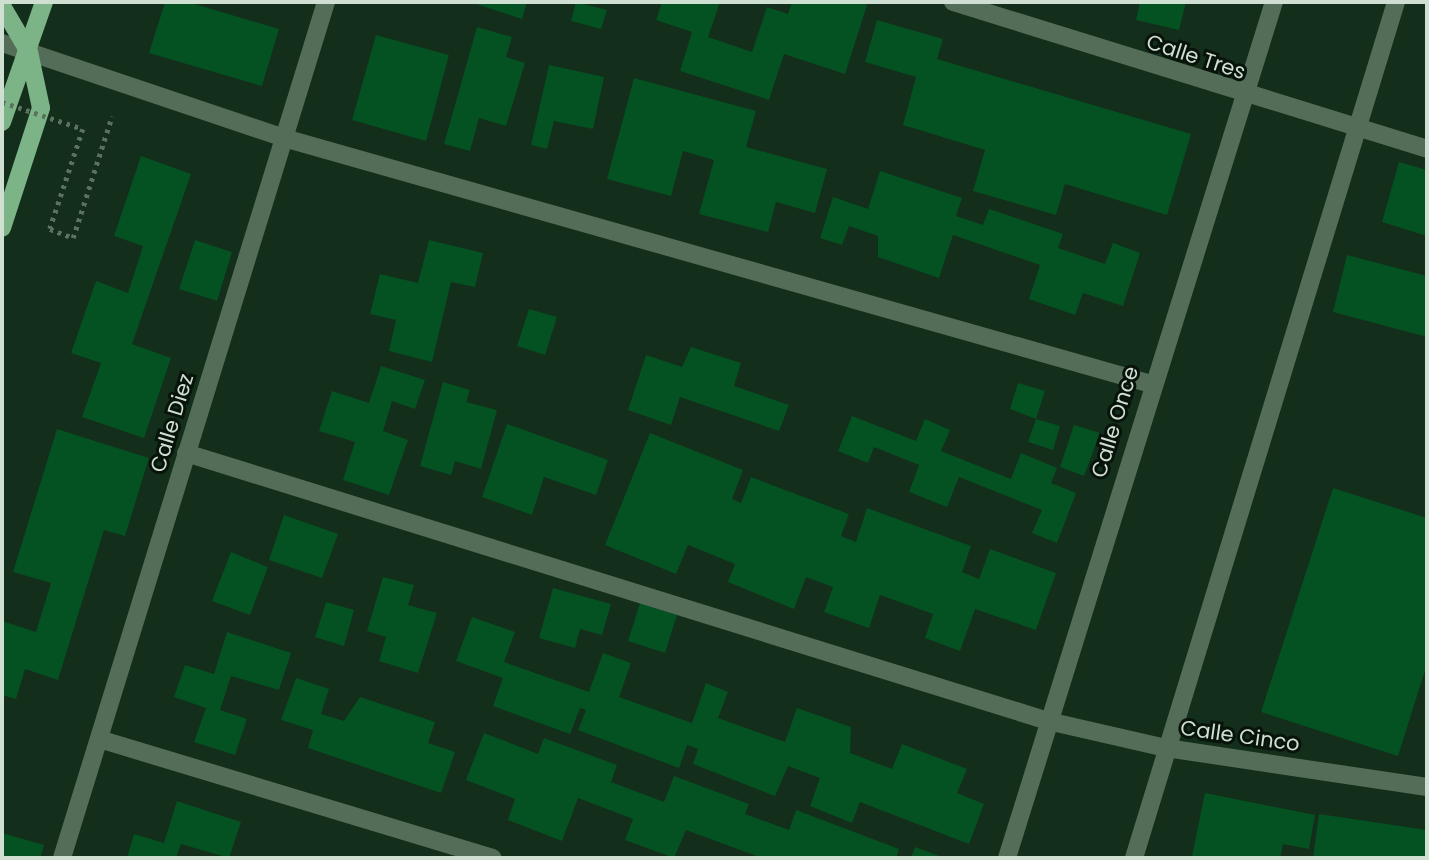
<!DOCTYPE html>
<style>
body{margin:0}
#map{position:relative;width:1429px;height:860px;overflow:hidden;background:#132e1a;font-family:Poppins,sans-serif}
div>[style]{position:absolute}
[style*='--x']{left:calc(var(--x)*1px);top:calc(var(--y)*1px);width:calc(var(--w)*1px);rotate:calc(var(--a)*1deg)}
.building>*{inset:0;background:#045122}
.path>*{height:4.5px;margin-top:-2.25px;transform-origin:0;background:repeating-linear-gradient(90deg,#5b7260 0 3.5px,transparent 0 8.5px)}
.minor>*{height:18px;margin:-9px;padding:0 9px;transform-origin:9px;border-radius:9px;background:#536d58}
.major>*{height:18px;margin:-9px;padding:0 9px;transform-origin:9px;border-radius:9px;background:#7cb487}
.path-bridge>*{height:4.5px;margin-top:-2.25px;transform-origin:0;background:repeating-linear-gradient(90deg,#5b7260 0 3.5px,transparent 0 8.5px)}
span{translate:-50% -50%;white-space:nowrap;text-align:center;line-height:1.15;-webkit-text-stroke:6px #08130a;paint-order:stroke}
.street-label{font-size:21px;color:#cfdfd2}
.frame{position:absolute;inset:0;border:4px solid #cfdfd2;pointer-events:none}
</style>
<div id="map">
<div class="building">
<div style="clip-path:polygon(165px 2px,188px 2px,279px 29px,262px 86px,149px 53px)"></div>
<div style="clip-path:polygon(470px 2px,527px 2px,522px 19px)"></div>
<div style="clip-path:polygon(576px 2px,607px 10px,601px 29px,571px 21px)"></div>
<div style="clip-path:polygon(662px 2px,720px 2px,708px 37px,752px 52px,767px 7px,788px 14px,792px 2px,868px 2px,845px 74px,784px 54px,769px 100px,680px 71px,692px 32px,656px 20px)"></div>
<div style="clip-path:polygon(1140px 2px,1186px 2px,1179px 30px,1136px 20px)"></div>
<div style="clip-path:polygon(877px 20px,943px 39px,937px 59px,1191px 134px,1167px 215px,1065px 184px,1056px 215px,973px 191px,985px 150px,903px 125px,916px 77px,865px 62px)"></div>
<div style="clip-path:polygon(477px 27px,512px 37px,506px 57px,525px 63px,506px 126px,479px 118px,470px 151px,444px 144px)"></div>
<div style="clip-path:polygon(376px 35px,449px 55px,426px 141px,352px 120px)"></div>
<div style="clip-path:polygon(549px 65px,604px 77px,593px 129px,554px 121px,547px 149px,531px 145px)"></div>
<div style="clip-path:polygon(634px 78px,756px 111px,746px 147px,827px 169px,815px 213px,776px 202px,768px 232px,699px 214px,714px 160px,683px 151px,671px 196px,607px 179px)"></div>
<div style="clip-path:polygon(141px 156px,191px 174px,132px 344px,171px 358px,144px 438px,82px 417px,101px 363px,71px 353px,96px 281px,128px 293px,143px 246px,114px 236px)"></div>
<div style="clip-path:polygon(1399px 162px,1427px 170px,1427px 236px,1382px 222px)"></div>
<div style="clip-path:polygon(880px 171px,962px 198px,956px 216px,983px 225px,989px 209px,1063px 234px,1058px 248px,1105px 264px,1113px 243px,1140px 253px,1123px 306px,1083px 293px,1075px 315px,1029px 299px,1040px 265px,953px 235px,939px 278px,878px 257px,878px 236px,849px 226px,842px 245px,820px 238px,833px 197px,868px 209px)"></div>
<div style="clip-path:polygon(195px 240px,232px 252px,217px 301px,179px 289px)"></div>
<div style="clip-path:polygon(429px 240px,483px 253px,475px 287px,451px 282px,432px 362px,389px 351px,396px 320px,370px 314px,380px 274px,418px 283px)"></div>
<div style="clip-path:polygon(1347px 255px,1427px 276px,1427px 337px,1333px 312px)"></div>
<div style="clip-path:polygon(529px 309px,557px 317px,545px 355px,517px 346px)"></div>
<div style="clip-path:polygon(691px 347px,741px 363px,734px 386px,789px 405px,779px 431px,680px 397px,671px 425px,628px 410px,646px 355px,682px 367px)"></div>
<div style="clip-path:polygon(381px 366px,425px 380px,415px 409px,392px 401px,383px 431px,408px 440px,389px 495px,343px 480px,355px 442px,319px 431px,332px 391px,369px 403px)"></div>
<div style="clip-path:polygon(443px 382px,470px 390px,466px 402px,497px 410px,481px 469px,455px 461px,451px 475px,420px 466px)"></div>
<div style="clip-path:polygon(1018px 383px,1045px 391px,1036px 419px,1010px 409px)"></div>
<div style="clip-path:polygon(852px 416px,916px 441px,925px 419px,950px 430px,941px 451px,1011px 479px,1021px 453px,1057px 468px,1051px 483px,1076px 493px,1057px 543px,1032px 533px,1042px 510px,959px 477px,947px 507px,909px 492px,919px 465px,874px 447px,868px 463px,838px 451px)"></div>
<div style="clip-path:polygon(1036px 419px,1060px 426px,1053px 450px,1028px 442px)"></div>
<div style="clip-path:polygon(507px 424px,608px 460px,596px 495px,544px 477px,532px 515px,482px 497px)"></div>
<div style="clip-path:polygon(1074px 425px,1100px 433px,1084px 476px,1060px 467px)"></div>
<div style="clip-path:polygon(57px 429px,149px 458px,125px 536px,104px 530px,58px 680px,25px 669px,16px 699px,2px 695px,2px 621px,36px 632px,51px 583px,13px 572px)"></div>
<div style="clip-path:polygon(650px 433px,743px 470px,732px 499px,741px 503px,751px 477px,849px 514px,841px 536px,856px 542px,867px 508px,971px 546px,962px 572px,979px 579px,990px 549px,1056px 573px,1036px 630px,975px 609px,960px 651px,925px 638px,933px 614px,880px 595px,869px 628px,824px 612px,833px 587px,806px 577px,794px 609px,728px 582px,735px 564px,688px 545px,676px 574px,605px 545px)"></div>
<div style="clip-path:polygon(1333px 488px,1427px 518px,1427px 664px,1398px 756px,1261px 712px)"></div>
<div style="clip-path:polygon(284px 515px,338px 534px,322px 578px,269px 560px)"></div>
<div style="clip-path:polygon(231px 552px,268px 567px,250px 615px,212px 601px)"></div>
<div style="clip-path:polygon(383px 577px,414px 585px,408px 605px,437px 613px,418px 673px,379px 661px,386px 637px,367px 631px)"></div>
<div style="clip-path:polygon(553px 588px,611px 604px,602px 635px,580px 629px,575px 648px,539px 638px)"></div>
<div style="clip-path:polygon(326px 602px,354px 610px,344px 646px,315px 637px)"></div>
<div style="clip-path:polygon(640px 603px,677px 615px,665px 653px,628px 641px)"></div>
<div style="clip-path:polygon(472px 617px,515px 632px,504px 662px,589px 692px,603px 653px,631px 663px,619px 697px,692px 723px,706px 683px,728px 692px,718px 718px,785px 742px,797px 708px,851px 727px,850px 753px,892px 769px,902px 744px,967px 769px,957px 793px,984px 804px,969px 844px,860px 802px,852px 823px,810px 806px,820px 778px,788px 766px,775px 796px,693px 764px,698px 749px,687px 745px,679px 768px,578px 730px,586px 710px,580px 708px,570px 734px,493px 706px,503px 678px,456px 661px)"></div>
<div style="clip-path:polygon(227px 632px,291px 653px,279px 690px,231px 676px,220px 710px,247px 719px,235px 755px,194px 742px,206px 708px,174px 697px,185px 665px,214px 674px)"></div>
<div style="clip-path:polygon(296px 678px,329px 689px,321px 714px,344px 721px,360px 697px,435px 722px,428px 743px,455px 752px,441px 793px,308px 748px,313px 730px,281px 720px)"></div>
<div style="clip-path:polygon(484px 733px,538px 754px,544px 738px,617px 765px,611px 782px,664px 802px,674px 776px,749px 804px,745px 814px,789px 830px,796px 810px,899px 849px,896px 858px,762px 858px,686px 830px,674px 858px,625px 840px,633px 819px,578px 798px,562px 841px,508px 820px,515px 799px,466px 780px)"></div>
<div style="clip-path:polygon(1205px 793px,1315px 815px,1309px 849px,1283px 844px,1280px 858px,1192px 856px)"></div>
<div style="clip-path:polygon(177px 801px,241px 822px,229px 858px,181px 844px,176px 858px,127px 858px,134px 834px,164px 843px)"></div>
<div style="clip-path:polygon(1319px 814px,1427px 830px,1427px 858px,1313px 858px)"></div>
<div style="clip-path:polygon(2px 833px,44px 845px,40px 858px,2px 858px)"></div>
<div style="clip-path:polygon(915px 847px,945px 858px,911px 858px)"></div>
</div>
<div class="path">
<div style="--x:83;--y:129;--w:105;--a:108.3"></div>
<div style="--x:50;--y:229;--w:25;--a:21"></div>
<div style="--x:73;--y:238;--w:128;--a:-72.3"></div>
</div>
<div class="minor">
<div style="--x:953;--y:2;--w:496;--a:17.2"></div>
<div style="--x:2;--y:43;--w:298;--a:18.6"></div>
<div style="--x:284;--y:138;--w:901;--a:15.84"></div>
<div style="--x:186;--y:453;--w:903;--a:17.27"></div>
<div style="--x:1048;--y:721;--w:121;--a:12.9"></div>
<div style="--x:1166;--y:748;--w:264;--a:8.5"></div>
<div style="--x:99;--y:739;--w:411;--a:16.8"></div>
<div style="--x:62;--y:858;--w:896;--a:-72.86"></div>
<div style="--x:1007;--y:858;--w:897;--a:-72.68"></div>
<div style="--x:1134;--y:858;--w:895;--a:-72.98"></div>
</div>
<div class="major">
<div style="--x:2;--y:6;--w:53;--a:59.6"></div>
<div style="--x:29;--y:52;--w:57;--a:77.9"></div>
<div style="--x:41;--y:108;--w:126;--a:108"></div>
<div style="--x:2;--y:122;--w:127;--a:-70.7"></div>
</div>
<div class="path-bridge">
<div style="--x:2;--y:102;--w:85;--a:18.4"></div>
</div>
<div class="street-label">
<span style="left:1196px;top:57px;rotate:18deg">Calle Tres</span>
<span style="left:1115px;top:422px;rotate:-73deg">Calle Once</span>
<span style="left:172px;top:423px;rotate:-73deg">Calle Diez</span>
<span style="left:1240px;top:736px;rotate:8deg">Calle Cinco</span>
</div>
<div class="frame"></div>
</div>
